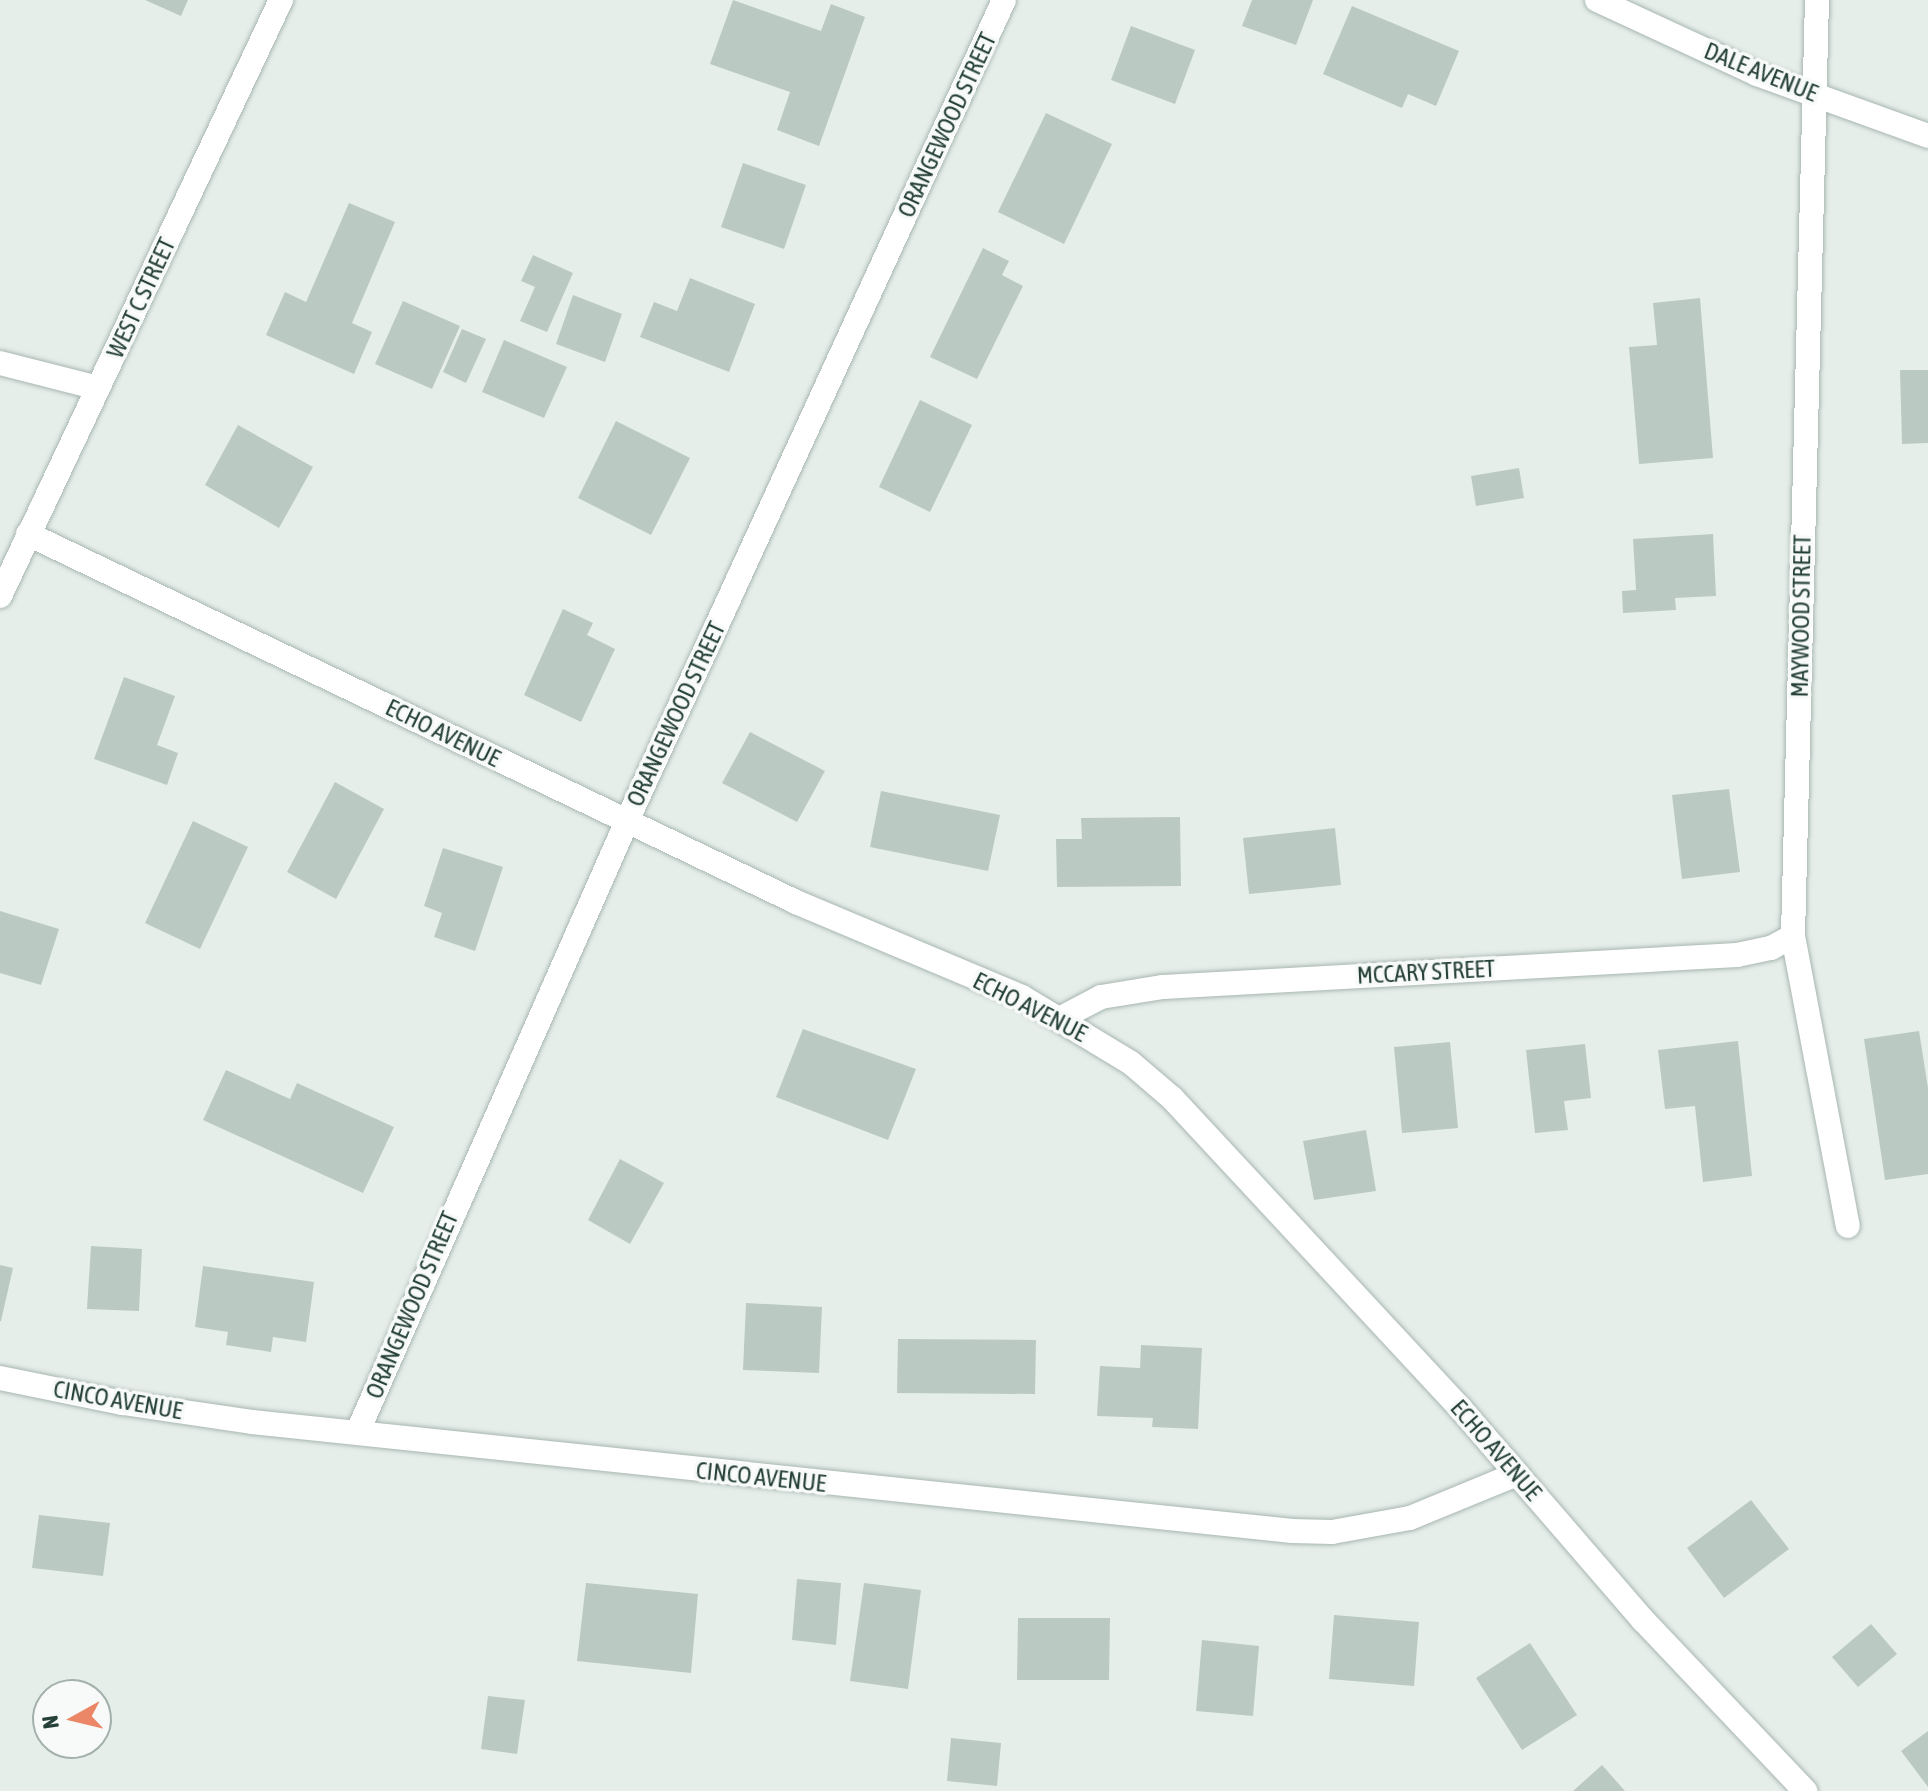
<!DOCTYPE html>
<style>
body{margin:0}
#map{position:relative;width:1928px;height:1791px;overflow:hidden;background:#e6eeea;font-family:"Asap Condensed",sans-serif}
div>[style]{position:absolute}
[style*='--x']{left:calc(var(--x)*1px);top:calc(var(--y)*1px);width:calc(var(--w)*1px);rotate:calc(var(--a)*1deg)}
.building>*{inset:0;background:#bbc9c3}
.roads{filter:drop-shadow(0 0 2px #a8b6b1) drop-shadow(0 0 2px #a8b6b1)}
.minor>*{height:24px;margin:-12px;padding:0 12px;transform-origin:12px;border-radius:12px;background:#fff}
.secondary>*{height:24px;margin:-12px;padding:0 12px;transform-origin:12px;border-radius:12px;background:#fff}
span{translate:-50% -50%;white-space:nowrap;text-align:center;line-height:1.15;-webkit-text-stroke:7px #f7faf8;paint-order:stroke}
.street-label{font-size:24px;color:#254038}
.north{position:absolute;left:32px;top:1679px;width:80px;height:80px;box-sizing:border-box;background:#f7faf8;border:2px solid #a3b0ab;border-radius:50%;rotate:262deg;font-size:22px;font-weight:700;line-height:32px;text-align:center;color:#254038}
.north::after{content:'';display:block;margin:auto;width:28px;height:36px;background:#eb8767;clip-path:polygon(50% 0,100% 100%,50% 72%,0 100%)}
</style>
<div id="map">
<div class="building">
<div style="clip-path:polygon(145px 0,188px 0,181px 16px)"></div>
<div style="clip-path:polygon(733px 0,821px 31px,831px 4px,865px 17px,819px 146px,777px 130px,790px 92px,710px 64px)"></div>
<div style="clip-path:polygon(1252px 0,1313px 0,1296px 45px,1242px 26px)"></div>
<div style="clip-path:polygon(1352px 6px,1459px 51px,1436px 106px,1408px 94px,1402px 108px,1323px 74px)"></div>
<div style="clip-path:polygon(1131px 26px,1195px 50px,1175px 104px,1111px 80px)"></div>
<div style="clip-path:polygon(1046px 113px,1112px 144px,1064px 244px,998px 212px)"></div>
<div style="clip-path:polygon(743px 163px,806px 185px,784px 249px,721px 227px)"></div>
<div style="clip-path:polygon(349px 203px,395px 222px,352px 323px,372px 332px,354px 374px,266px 335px,285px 292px,306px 302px)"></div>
<div style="clip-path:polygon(983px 248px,1009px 261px,1002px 275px,1023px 286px,977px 379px,930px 357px)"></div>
<div style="clip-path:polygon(533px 255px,573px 273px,547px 332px,520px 321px,535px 287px,521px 281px)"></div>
<div style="clip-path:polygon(690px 278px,755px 304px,729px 372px,640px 337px,654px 302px,677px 311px)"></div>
<div style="clip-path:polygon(573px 295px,622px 314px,605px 362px,556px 344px)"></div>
<div style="clip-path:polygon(1700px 298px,1713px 458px,1639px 464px,1629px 347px,1657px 345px,1653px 303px)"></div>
<div style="clip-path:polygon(403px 301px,460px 326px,432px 389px,375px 364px)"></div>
<div style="clip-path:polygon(462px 329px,486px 339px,466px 383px,443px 372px)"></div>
<div style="clip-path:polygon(504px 340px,567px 367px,544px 418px,482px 392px)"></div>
<div style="clip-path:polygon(1900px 370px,1928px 370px,1928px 443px,1902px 444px)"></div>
<div style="clip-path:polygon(920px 400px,972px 425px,930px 512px,879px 487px)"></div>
<div style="clip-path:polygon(616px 421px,690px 458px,651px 535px,578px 498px)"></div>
<div style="clip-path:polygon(238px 425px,313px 467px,279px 528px,205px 485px)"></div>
<div style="clip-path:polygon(1519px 468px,1524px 498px,1476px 506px,1471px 476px)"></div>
<div style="clip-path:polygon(1713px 534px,1716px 596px,1675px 598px,1676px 610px,1623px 613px,1622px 591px,1636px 590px,1633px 539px)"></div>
<div style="clip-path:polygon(563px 609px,593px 623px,587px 635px,615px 649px,581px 722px,524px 695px)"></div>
<div style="clip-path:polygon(124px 677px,175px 696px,157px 745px,178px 753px,167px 785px,94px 759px)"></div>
<div style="clip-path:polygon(750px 732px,825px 771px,797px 822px,722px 783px)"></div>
<div style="clip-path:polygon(335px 782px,384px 809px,336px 899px,287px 872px)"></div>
<div style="clip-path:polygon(1729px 789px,1740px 872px,1682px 879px,1672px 795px)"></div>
<div style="clip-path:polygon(881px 791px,1000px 815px,988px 871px,870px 847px)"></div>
<div style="clip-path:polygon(1180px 817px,1181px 886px,1057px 887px,1056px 839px,1082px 839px,1081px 818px)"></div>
<div style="clip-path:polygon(193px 821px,248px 847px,200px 949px,145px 923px)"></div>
<div style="clip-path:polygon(1335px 828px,1341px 885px,1249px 894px,1243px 838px)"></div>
<div style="clip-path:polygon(443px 848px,503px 867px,475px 951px,434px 937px,442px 913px,424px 906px)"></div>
<div style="clip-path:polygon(0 911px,59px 929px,41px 985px,0 973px)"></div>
<div style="clip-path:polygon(803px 1029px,916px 1069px,888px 1140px,776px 1097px)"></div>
<div style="clip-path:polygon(1919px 1031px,1928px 1088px,1928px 1174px,1885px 1180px,1864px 1039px)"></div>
<div style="clip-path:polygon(1738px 1041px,1752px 1176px,1703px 1182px,1695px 1106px,1665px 1109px,1658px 1050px)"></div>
<div style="clip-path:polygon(1450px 1042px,1458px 1128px,1402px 1133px,1394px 1047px)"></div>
<div style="clip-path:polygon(1585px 1044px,1591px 1098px,1564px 1101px,1568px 1130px,1535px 1133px,1526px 1050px)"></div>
<div style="clip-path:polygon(226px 1070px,290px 1099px,297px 1083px,394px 1127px,363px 1193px,203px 1120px)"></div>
<div style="clip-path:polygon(1366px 1130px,1376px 1191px,1314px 1200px,1303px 1141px)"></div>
<div style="clip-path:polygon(620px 1159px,664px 1183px,630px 1244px,588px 1220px)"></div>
<div style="clip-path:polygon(91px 1246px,142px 1249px,139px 1311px,87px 1309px)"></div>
<div style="clip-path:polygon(0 1265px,13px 1268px,1px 1321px,0 1321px)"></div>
<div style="clip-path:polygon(203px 1266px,314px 1282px,306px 1342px,273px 1337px,271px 1352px,226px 1345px,228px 1332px,195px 1327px)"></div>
<div style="clip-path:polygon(746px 1303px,822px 1307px,819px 1373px,743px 1370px)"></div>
<div style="clip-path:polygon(898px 1339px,1036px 1340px,1035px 1394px,897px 1393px)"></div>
<div style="clip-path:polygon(1141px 1345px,1202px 1348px,1198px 1429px,1152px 1427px,1153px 1418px,1097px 1416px,1100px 1366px,1140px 1368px)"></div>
<div style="clip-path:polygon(1751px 1500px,1789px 1549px,1724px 1598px,1687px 1548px)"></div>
<div style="clip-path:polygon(39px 1515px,110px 1523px,103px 1576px,32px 1568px)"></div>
<div style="clip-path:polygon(797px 1579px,841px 1583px,836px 1645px,792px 1640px)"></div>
<div style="clip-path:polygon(586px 1583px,698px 1594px,691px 1673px,577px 1661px)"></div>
<div style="clip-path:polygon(864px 1583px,921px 1590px,908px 1689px,850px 1681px)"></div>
<div style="clip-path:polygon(1334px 1615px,1419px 1622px,1414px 1686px,1329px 1679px)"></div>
<div style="clip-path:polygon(1018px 1618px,1110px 1618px,1109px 1680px,1017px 1680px)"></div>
<div style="clip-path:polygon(1871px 1624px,1897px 1654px,1858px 1687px,1832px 1657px)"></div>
<div style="clip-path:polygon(1202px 1640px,1259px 1646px,1253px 1716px,1196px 1711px)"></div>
<div style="clip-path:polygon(1530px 1643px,1577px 1715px,1522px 1750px,1476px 1678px)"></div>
<div style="clip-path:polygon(488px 1696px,525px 1700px,517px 1754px,481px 1749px)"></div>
<div style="clip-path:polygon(1928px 1731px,1928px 1787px,1901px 1751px)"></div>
<div style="clip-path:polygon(951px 1738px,1001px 1743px,997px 1786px,947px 1781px)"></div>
<div style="clip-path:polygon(1602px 1765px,1625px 1791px,1573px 1791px)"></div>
</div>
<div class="roads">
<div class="minor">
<div style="--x:1597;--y:0;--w:176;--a:24.8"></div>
<div style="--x:1757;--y:74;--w:182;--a:19.9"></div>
<div style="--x:1817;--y:0;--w:936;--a:91.47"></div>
<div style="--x:1793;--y:936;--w:295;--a:79.3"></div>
<div style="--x:0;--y:363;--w:101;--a:14.3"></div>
<div style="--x:28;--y:534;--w:852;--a:25.6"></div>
<div style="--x:796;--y:902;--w:245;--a:22.8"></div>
<div style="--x:1022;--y:997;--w:127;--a:31.2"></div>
<div style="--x:1131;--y:1063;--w:54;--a:40.5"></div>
<div style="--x:1172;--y:1098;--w:423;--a:47.1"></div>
<div style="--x:1460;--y:1408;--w:280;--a:49.2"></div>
<div style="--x:1643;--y:1620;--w:236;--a:46.5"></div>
<div style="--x:1061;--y:1018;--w:45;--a:-27.7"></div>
<div style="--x:1101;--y:997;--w:63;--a:-9.2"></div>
<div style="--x:1163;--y:987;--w:575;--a:-3.19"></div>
<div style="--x:1737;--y:955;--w:35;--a:-12"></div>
<div style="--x:1771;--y:948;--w:25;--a:-29"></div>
<div style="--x:0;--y:1378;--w:126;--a:11.5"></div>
<div style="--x:123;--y:1403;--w:130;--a:8.4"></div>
<div style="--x:252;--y:1422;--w:1046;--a:5.98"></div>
<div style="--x:1292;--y:1531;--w:40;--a:1.4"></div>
<div style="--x:1332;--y:1532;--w:79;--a:-10.2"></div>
<div style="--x:1410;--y:1518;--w:116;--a:-22.4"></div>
<div style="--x:358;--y:1431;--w:667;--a:-66.2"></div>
<div style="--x:627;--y:821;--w:903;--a:-65.34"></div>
</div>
<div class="secondary">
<div style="--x:0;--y:596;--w:659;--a:-64.76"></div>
</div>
</div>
<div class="street-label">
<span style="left:1761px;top:72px;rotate:22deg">DALE AVENUE</span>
<span style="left:947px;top:125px;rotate:-65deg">ORANGEWOOD STREET</span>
<span style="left:141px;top:298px;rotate:-65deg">WEST C STREET</span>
<span style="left:1801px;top:616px;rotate:-89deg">MAYWOOD STREET</span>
<span style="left:676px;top:714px;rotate:-65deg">ORANGEWOOD STREET</span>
<span style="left:443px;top:733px;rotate:26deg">ECHO AVENUE</span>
<span style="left:1426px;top:972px;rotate:-3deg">MCCARY STREET</span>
<span style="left:1030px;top:1007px;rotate:27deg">ECHO AVENUE</span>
<span style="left:412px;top:1305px;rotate:-67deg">ORANGEWOOD STREET</span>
<span style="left:118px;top:1400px;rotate:10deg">CINCO AVENUE</span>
<span style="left:1496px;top:1450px;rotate:49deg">ECHO AVENUE</span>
<span style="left:761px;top:1477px;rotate:6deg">CINCO AVENUE</span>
</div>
<div class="north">N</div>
</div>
